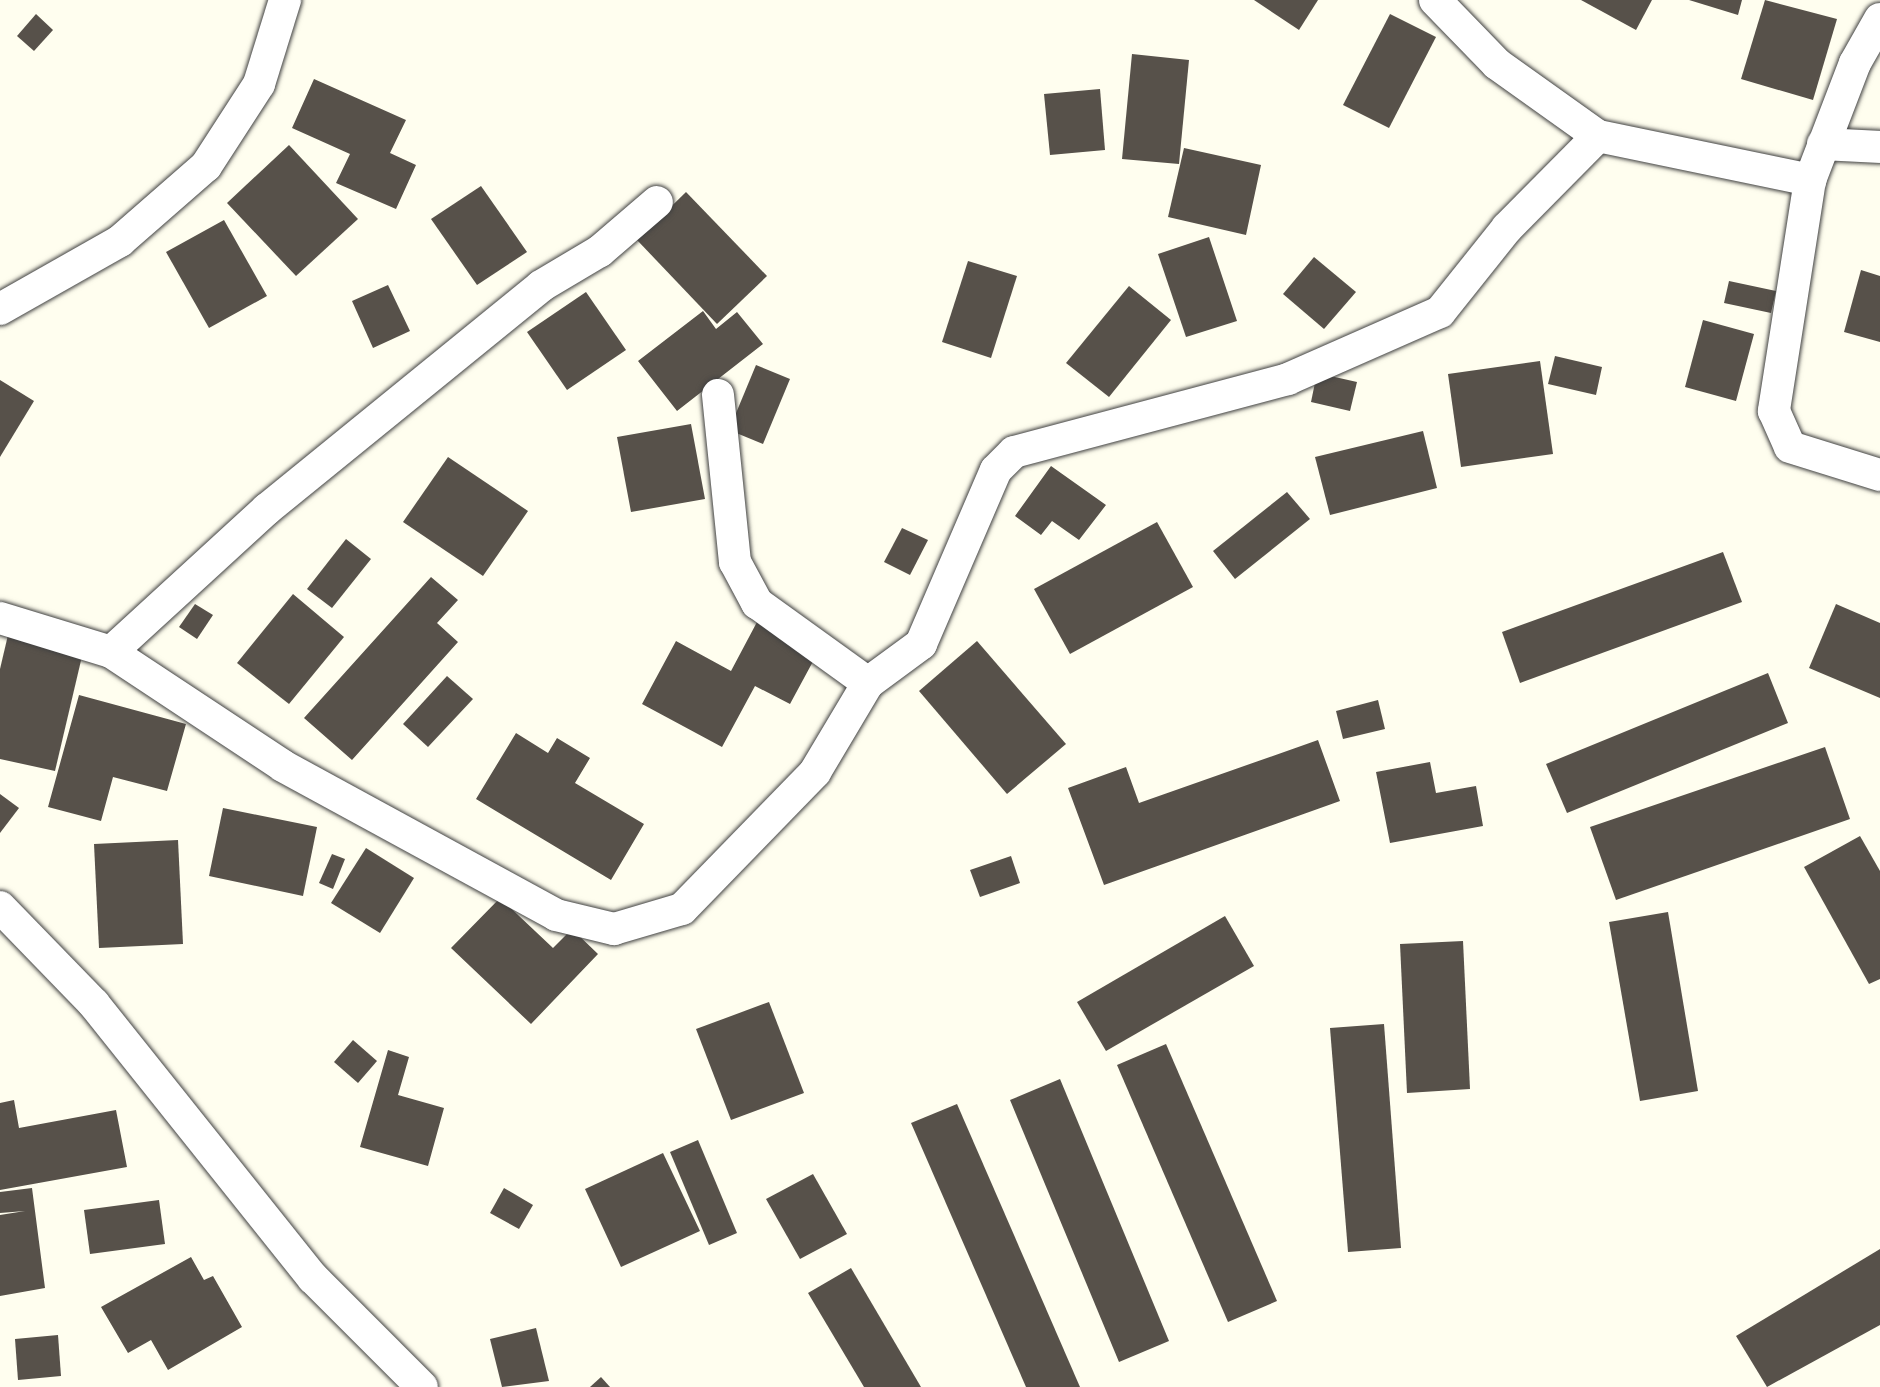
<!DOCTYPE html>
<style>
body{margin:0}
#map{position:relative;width:1880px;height:1387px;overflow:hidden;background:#fffeef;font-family:"Source Serif 4",serif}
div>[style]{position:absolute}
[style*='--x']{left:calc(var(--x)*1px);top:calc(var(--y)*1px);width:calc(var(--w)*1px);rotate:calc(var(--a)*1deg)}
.building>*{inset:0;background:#57514a}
.roads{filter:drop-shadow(0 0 2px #414141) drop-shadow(0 0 2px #414141)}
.minor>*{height:32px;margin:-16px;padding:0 16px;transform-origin:16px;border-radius:16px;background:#fff}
span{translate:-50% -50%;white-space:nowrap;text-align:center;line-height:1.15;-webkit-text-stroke:10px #fff;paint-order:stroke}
</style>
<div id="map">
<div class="building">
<div style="clip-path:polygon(1254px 0,1318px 0,1299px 30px)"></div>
<div style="clip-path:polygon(1581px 0,1652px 0,1636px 30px)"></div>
<div style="clip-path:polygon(1689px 0,1742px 0,1738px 15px)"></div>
<div style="clip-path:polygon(1765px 0,1837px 19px,1813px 100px,1741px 79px)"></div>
<div style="clip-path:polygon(36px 14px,53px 30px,34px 51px,17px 36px)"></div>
<div style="clip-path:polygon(1390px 14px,1436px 37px,1389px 128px,1343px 105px)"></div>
<div style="clip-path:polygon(1132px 54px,1189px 60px,1179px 164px,1122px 159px)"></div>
<div style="clip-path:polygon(314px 79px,406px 120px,390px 153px,416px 165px,396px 209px,336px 183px,350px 154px,292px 128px)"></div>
<div style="clip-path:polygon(1100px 89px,1105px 150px,1050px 155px,1044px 94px)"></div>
<div style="clip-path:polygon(289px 145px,358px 219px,296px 276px,227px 203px)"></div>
<div style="clip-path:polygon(1184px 148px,1261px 165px,1246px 235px,1168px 217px)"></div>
<div style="clip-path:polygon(481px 186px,527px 252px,477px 285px,431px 219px)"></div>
<div style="clip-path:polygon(686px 192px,767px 276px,717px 324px,637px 240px)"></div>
<div style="clip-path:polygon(224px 220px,267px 296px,209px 328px,166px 252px)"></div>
<div style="clip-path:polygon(1209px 237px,1237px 321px,1186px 337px,1158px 254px)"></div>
<div style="clip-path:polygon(1314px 257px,1356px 292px,1324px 329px,1283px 294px)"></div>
<div style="clip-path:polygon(968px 261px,1017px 276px,991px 358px,942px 342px)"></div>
<div style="clip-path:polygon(1861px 270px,1880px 276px,1880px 342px,1844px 332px)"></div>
<div style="clip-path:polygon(1729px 281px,1776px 291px,1771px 313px,1724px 303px)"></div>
<div style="clip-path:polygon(388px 285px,410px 331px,373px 348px,352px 301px)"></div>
<div style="clip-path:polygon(1129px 286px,1171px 320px,1109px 397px,1066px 363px)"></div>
<div style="clip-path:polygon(586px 292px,626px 350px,567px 390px,527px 332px)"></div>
<div style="clip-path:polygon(703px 311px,716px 329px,737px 312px,763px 344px,677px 411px,638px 361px)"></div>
<div style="clip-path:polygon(1703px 320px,1754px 334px,1736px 401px,1685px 387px)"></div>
<div style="clip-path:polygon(1555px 356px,1602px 367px,1596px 395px,1548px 384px)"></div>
<div style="clip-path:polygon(1540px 361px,1553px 454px,1461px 467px,1448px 374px)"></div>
<div style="clip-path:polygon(756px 365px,790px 379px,763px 444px,729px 430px)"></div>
<div style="clip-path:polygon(1317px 373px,1357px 382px,1350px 411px,1311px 402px)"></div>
<div style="clip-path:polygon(0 380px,34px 401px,0 457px)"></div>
<div style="clip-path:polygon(691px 424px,705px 499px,631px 512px,617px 437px)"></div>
<div style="clip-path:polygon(1423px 431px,1437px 488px,1330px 515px,1315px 457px)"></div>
<div style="clip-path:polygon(448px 457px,528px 511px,483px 576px,403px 522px)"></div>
<div style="clip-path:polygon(1051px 466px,1106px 505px,1079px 540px,1052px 521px,1041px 535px,1015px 516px)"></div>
<div style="clip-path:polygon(1287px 492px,1310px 519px,1235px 579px,1213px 551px)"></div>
<div style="clip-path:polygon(1157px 522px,1193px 587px,1070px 654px,1034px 589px)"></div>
<div style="clip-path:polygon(902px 528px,928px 540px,910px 575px,884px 562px)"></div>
<div style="clip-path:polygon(346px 539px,371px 559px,332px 608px,307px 589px)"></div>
<div style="clip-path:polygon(1723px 552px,1742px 602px,1520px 683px,1502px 632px)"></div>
<div style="clip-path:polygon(431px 577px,458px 600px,437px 623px,458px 642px,352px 760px,304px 718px)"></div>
<div style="clip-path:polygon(293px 594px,344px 637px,289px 704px,237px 663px)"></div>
<div style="clip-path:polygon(195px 604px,213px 615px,197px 639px,179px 627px)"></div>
<div style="clip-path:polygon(1836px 604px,1880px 623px,1880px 698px,1809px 668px)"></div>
<div style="clip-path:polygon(757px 622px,817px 654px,790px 704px,755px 686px,722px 747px,642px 704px,676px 641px,731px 671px)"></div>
<div style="clip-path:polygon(8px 635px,83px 652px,55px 771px,0 759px,0 669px)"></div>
<div style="clip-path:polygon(977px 641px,1066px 744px,1007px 794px,919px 691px)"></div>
<div style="clip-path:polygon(1768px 673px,1788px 723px,1567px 813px,1546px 764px)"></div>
<div style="clip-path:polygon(447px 676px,473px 699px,428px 747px,403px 724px)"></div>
<div style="clip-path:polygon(79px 695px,186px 724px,167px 791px,113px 777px,101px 821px,48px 807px)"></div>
<div style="clip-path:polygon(1378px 700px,1385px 729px,1343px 739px,1336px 711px)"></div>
<div style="clip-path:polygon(516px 733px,548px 753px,557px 738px,590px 758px,575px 783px,644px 824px,611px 880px,476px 799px)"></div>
<div style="clip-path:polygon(1318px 740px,1340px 801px,1104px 885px,1068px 788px,1126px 767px,1139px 803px)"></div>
<div style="clip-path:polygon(1825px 747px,1850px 819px,1616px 900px,1590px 827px)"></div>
<div style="clip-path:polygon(1430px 762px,1436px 793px,1476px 786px,1483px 826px,1390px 843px,1376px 772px)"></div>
<div style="clip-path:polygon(0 794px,19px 808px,0 833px)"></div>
<div style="clip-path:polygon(223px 808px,317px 827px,303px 896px,209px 876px)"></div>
<div style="clip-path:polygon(1860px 836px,1880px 871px,1880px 979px,1869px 984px,1804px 867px)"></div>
<div style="clip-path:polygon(178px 840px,183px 944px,99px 948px,94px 844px)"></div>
<div style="clip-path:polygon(366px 848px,414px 878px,380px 933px,331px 903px)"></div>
<div style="clip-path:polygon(332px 854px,345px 859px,333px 889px,319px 883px)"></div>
<div style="clip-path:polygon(1011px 856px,1020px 883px,980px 897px,970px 870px)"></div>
<div style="clip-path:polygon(500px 898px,553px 948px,572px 929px,598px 954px,531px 1024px,451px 948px)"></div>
<div style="clip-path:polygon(1668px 912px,1698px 1091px,1640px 1101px,1609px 922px)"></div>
<div style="clip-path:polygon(1225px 916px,1254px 966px,1106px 1051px,1077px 1002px)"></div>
<div style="clip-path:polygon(1463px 941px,1470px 1089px,1407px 1093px,1400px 944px)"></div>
<div style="clip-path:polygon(769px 1002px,804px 1093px,731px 1120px,696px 1029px)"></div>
<div style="clip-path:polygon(1384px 1024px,1401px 1248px,1348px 1252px,1330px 1028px)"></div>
<div style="clip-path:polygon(353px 1040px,377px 1061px,358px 1083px,334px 1062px)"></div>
<div style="clip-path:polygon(1166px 1044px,1277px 1301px,1228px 1322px,1117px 1065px)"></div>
<div style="clip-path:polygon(388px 1050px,409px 1057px,398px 1095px,444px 1108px,428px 1166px,360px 1147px)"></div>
<div style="clip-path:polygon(1060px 1079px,1169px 1341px,1119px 1362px,1010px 1100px)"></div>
<div style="clip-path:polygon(14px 1100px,19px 1128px,116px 1110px,127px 1167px,0 1190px,0 1103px)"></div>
<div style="clip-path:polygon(957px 1104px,1080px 1387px,1026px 1387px,911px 1123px)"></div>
<div style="clip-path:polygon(698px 1140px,737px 1233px,709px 1245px,670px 1152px)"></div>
<div style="clip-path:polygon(663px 1153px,700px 1231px,621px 1267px,585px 1189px)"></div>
<div style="clip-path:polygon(813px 1174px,847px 1234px,800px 1259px,766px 1199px)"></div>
<div style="clip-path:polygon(32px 1188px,45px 1288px,0 1296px,0 1215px,25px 1211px,0 1213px,0 1192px)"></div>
<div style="clip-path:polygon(504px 1188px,533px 1205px,519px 1229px,490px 1213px)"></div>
<div style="clip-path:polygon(159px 1200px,165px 1244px,90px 1254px,84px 1210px)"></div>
<div style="clip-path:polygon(1880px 1249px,1880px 1325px,1767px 1387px,1736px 1336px)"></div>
<div style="clip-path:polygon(191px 1257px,204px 1280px,213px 1276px,242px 1327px,168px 1370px,151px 1340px,128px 1353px,101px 1307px)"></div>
<div style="clip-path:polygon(851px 1268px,921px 1387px,864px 1387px,808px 1293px)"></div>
<div style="clip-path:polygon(536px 1328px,549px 1381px,502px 1387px,490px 1339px)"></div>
<div style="clip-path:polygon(58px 1335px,61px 1376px,18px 1380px,15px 1339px)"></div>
<div style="clip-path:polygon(601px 1377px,610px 1387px,590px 1387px)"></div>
</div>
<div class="roads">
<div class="minor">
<div style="--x:1435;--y:0;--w:89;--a:45.9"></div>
<div style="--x:1497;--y:64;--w:124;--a:35.5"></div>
<div style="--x:1598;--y:136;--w:217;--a:11.7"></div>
<div style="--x:1880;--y:19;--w:51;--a:119.6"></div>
<div style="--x:1855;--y:63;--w:125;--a:111"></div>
<div style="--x:1810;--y:180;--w:234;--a:98.9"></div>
<div style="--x:1774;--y:411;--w:39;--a:66"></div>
<div style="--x:1790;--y:447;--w:94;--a:17.3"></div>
<div style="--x:1823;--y:144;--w:57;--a:3"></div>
<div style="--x:0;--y:309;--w:138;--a:-29.5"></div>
<div style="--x:120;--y:241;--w:114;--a:-41.1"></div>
<div style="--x:206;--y:166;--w:98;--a:-57.1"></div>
<div style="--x:259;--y:84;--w:88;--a:-72.8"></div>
<div style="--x:718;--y:395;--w:168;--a:84.2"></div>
<div style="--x:735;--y:562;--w:47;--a:61.8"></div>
<div style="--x:757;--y:603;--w:137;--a:35.8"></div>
<div style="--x:0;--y:618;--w:116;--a:17"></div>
<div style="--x:111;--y:652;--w:206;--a:33.5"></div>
<div style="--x:283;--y:766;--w:311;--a:28.6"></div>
<div style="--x:556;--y:915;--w:60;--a:13.6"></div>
<div style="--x:614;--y:929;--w:71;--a:-16.4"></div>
<div style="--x:682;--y:909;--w:191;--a:-45.8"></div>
<div style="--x:815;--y:772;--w:104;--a:-59.2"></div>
<div style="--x:868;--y:683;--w:66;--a:-36.3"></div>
<div style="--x:921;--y:644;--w:189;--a:-66.7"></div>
<div style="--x:996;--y:470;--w:25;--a:-45"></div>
<div style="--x:1014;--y:452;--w:284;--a:-14.9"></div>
<div style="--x:1288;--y:379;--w:166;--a:-23.8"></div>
<div style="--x:1440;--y:312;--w:107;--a:-51.4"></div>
<div style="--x:1507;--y:228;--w:129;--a:-45.3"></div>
<div style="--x:111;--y:652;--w:212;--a:-42.5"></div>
<div style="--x:267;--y:509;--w:353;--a:-39.1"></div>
<div style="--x:541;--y:286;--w:69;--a:-30.7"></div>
<div style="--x:600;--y:251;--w:75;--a:-40.7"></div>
<div style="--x:0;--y:907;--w:135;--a:45.9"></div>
<div style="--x:94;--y:1004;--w:351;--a:51.4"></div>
<div style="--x:313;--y:1278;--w:154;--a:45"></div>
</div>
</div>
</div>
